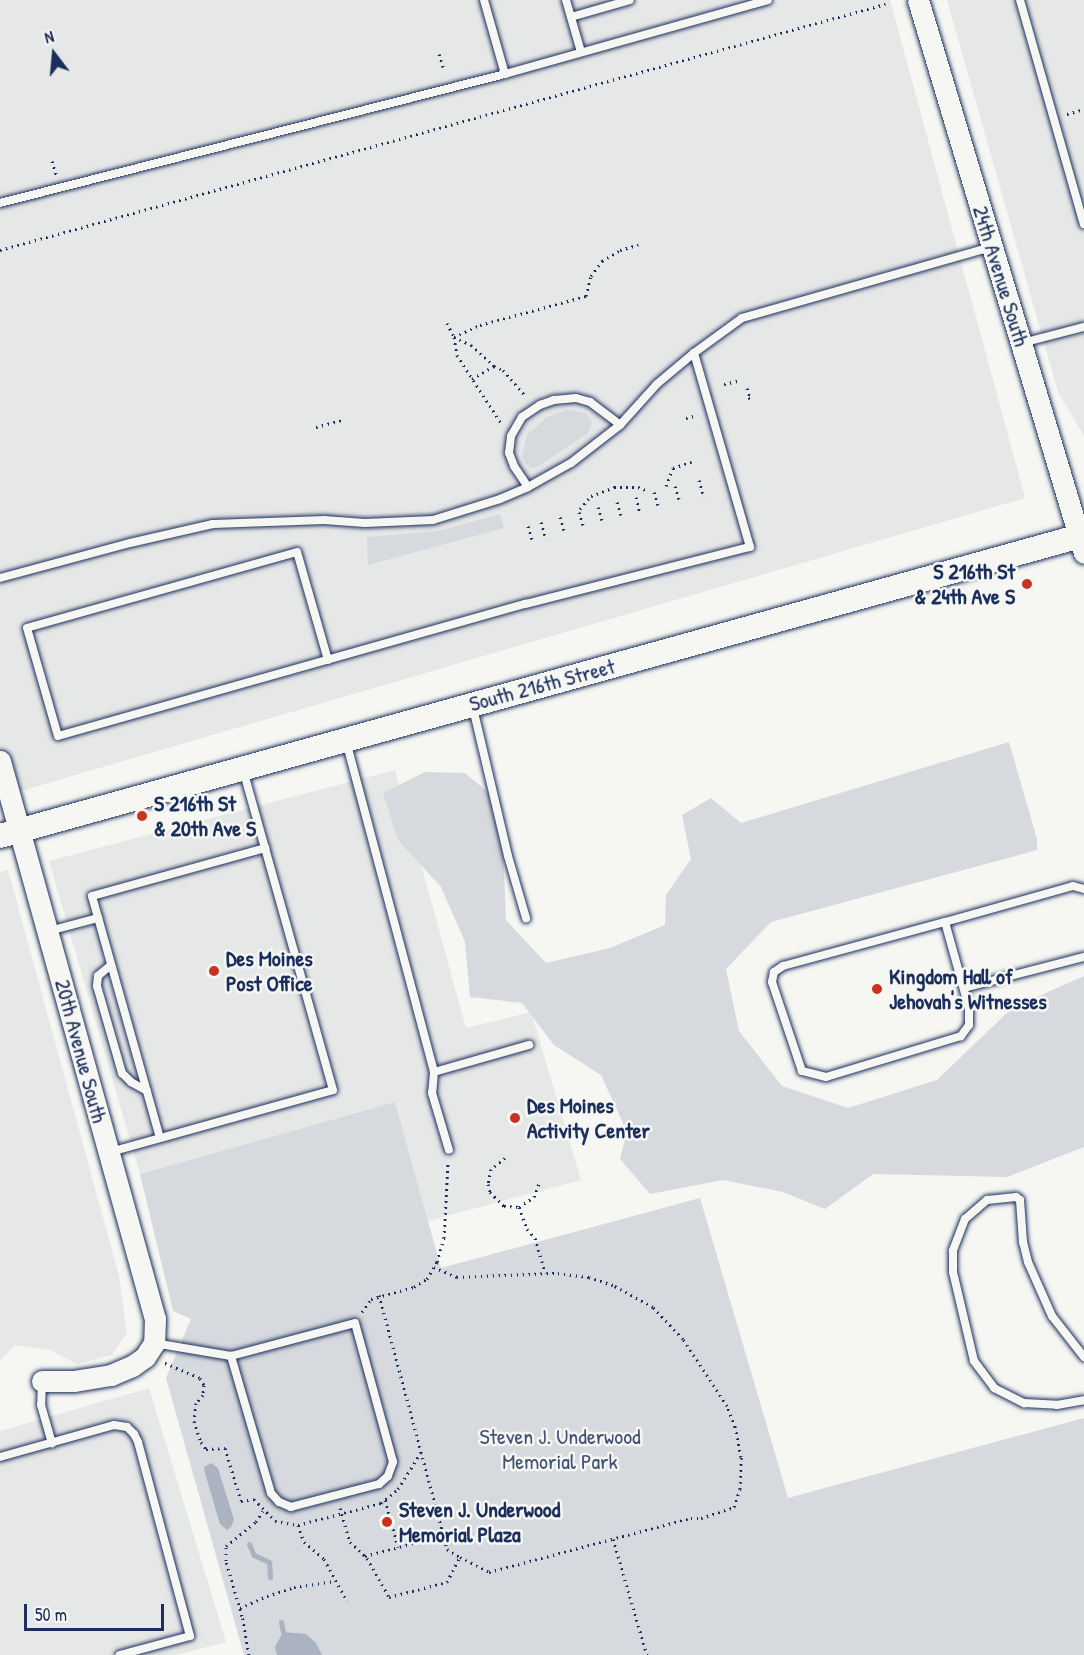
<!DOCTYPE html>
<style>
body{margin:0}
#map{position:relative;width:1084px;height:1655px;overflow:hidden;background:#f6f6f2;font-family:"Patrick Hand",sans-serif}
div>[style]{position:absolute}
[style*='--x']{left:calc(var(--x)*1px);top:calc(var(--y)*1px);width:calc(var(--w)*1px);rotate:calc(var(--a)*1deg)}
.built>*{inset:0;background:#e6e7e7}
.green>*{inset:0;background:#d6d9dd}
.water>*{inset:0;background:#abb2c0}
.stream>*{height:5px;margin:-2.5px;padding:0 2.5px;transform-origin:2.5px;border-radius:2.5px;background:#abb2c0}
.path>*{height:3px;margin-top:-1.5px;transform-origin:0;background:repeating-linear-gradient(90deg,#1b2f5e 0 1.5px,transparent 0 6px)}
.roads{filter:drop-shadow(0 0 2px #1b2f5e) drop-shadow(0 0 2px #1b2f5e)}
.service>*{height:8px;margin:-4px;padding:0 4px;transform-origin:4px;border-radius:4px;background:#f6f6f2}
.tertiary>*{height:21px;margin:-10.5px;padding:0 10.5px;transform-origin:10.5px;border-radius:10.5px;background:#f6f6f2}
.secondary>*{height:24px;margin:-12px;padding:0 12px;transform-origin:12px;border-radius:12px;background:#f6f6f2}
.dots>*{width:16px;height:16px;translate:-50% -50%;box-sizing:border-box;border:3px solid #f6f6f2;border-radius:50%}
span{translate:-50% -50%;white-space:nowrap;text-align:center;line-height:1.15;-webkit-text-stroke:5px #f6f6f2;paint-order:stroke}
.street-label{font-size:22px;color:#1b2f5e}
.poi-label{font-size:22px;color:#1b2f5e;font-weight:700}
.right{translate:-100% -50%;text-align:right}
.left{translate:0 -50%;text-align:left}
.park-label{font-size:22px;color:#405177}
.north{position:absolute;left:24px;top:24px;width:60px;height:60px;-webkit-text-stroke:4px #f6f6f2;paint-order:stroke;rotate:344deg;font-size:16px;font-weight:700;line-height:24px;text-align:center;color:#1b2f5e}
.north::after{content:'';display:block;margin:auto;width:21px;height:27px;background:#1b2f5e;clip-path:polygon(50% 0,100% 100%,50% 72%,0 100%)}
.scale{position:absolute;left:24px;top:1604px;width:140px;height:27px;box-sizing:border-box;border:3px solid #1b2f5e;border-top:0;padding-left:8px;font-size:18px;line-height:21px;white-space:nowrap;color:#1b2f5e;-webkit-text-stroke:4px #f6f6f2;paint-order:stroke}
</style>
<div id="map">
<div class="built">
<div style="clip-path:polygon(0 0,890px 0,1025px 498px,0 797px)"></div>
<div style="clip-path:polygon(947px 0,1084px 0,1084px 436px,1058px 392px)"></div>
<div style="clip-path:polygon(395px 770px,466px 1028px,531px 1012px,581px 1180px,428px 1221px,395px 1102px,140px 1174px,49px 861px)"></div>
<div style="clip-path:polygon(8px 870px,119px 1276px,127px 1333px,112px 1355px,77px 1364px,50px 1350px,15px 1345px,0 1361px,0 872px)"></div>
<div style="clip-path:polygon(149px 1388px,226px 1642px,176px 1655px,0 1655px,0 1431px)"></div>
</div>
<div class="green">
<div style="clip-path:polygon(567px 410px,585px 413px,590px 418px,592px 422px,588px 433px,539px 466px,532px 468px,525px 463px,522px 456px,527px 435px,547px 417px)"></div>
<div style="clip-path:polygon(500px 514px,504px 528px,368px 565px,367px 537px,439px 531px)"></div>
<div style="clip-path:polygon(1009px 742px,1037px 839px,1037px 850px,771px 922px,726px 969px,739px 1031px,782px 1086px,848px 1108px,937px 1080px,1012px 1008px,1084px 976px,1084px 1147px,1007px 1177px,873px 1174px,825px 1209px,783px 1192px,723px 1180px,650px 1194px,620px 1159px,627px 1132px,601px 1075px,554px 1045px,522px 1003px,470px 997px,465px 942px,441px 887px,398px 840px,383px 793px,425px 772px,465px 773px,501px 803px,506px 920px,546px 963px,610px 948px,665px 925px,666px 895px,691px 859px,682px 815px,711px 798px,741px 823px)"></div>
<div style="clip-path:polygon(395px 1102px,441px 1268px,700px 1198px,788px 1498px,1084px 1418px,1084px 1655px,244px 1655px,166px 1378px,191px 1319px,173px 1311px,140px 1174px)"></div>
</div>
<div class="water">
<div style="clip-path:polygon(211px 1463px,218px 1468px,234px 1520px,231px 1527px,227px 1530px,220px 1524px,205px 1473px,204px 1467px)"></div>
<div style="clip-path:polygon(283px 1632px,306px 1634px,316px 1643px,322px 1655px,277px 1655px,275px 1647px)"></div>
</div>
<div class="stream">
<div style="--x:249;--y:1544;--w:12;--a:66"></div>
<div style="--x:254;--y:1555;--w:17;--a:25"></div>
<div style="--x:269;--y:1562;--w:15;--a:86"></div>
<div style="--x:281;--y:1622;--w:10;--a:79"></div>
</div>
<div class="path">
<div style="--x:439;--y:54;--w:16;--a:72"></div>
<div style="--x:1067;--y:114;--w:15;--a:-16"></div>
<div style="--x:52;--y:161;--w:17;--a:73"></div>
<div style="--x:0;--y:250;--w:919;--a:-15.53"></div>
<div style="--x:447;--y:323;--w:16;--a:63"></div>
<div style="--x:454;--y:337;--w:18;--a:81"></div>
<div style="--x:457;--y:355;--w:81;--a:57.1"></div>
<div style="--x:454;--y:337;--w:29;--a:-25"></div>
<div style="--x:480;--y:325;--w:110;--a:-15.3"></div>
<div style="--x:586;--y:296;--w:21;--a:-76"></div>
<div style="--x:591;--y:276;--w:19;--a:-54"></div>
<div style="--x:602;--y:261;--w:21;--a:-31"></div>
<div style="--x:620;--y:250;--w:19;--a:-16"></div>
<div style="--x:454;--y:337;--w:19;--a:25"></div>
<div style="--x:471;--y:345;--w:31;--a:42"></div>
<div style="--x:494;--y:366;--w:10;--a:24"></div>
<div style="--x:503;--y:370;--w:33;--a:49"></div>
<div style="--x:472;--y:379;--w:26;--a:-31"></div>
<div style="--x:724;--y:384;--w:17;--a:-13"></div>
<div style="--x:747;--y:388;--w:10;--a:73"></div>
<div style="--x:750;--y:398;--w:3;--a:-162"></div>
<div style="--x:686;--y:418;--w:12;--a:-14"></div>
<div style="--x:316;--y:427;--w:28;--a:-15"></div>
<div style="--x:699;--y:480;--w:18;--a:74"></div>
<div style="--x:666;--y:486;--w:19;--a:-69"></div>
<div style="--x:673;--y:468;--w:21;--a:-19"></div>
<div style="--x:675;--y:486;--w:17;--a:73"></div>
<div style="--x:654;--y:492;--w:17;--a:73"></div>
<div style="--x:636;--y:497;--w:16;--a:76"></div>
<div style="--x:617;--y:502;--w:17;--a:73"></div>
<div style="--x:598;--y:507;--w:17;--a:73"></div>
<div style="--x:580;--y:509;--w:17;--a:-50"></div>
<div style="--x:591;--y:496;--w:25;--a:-21"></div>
<div style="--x:614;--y:487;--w:24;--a:0"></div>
<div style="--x:638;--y:487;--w:11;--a:22"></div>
<div style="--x:579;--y:512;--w:17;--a:73"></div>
<div style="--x:560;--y:517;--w:17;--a:73"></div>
<div style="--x:541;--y:522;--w:18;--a:74"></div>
<div style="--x:528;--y:526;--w:17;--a:73"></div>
<div style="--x:505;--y:1158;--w:18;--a:142"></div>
<div style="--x:491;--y:1169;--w:15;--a:101"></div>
<div style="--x:488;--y:1184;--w:8;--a:76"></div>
<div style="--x:490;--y:1192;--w:20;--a:45"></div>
<div style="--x:504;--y:1206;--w:15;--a:4"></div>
<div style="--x:519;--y:1207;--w:23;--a:70"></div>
<div style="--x:527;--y:1229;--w:12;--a:48"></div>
<div style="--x:535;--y:1238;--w:36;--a:74"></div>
<div style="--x:519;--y:1207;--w:18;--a:-34"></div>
<div style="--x:534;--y:1197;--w:15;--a:-70"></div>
<div style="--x:379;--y:1295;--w:263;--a:75"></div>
<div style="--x:447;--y:1549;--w:15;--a:32"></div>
<div style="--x:362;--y:1312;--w:16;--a:-55"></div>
<div style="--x:371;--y:1299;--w:45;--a:-15.6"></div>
<div style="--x:414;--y:1287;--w:15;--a:-32"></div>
<div style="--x:427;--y:1279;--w:20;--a:-60"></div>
<div style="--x:437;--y:1262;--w:25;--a:-74"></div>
<div style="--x:444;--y:1238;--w:77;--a:-87"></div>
<div style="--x:165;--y:1363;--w:38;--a:23"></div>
<div style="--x:200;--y:1378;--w:8;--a:60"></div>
<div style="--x:204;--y:1385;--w:10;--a:96"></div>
<div style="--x:203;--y:1395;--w:11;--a:131"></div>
<div style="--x:196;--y:1403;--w:18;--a:96"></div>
<div style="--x:194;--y:1421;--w:22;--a:72"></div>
<div style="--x:201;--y:1442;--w:9;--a:54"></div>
<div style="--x:206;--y:1449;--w:19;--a:-3"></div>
<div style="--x:225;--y:1448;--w:55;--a:73.2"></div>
<div style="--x:241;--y:1501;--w:13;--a:-9"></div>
<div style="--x:254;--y:1499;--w:30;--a:46"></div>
<div style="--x:275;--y:1521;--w:23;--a:10"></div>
<div style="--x:298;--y:1525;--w:86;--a:-14.8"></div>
<div style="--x:381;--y:1503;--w:22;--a:-39"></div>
<div style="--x:398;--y:1489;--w:44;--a:-58.1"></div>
<div style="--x:385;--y:1500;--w:49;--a:74.5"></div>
<div style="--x:340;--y:1508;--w:35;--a:74"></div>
<div style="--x:350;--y:1542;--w:23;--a:43"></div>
<div style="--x:367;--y:1558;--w:45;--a:60.6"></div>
<div style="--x:389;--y:1597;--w:60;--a:-14.5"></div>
<div style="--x:447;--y:1582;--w:28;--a:-63"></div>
<div style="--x:460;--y:1557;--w:33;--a:27"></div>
<div style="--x:489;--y:1572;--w:209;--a:-15"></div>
<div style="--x:691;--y:1518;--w:10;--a:0"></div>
<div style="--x:701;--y:1518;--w:35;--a:-18"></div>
<div style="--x:734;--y:1507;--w:19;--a:-72"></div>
<div style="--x:740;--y:1489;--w:32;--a:-88"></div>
<div style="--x:741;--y:1457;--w:31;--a:-101"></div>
<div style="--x:735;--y:1427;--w:22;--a:-111"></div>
<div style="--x:727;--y:1406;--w:80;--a:-123.3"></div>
<div style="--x:683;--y:1339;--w:44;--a:-133.2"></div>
<div style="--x:653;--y:1307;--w:46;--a:-151.2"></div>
<div style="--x:613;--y:1285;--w:25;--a:-162"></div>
<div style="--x:589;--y:1277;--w:35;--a:-173"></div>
<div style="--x:554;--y:1273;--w:97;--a:177.6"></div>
<div style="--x:457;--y:1277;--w:25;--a:-157"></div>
<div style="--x:298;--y:1525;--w:18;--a:71"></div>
<div style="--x:304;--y:1542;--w:26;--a:40"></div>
<div style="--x:324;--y:1559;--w:48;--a:61.3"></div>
<div style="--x:613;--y:1539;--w:121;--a:73.7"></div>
<div style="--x:365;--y:1556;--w:82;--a:-14.9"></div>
<div style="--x:240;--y:1608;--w:30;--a:-24"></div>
<div style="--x:267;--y:1596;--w:28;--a:-18"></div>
<div style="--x:294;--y:1587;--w:42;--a:-8.1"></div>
<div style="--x:249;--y:1655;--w:40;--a:-100"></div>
<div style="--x:242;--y:1616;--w:57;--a:-106.2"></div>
<div style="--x:226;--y:1561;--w:15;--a:-90"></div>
<div style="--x:226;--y:1546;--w:38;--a:-39"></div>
<div style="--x:256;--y:1522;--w:13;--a:-58"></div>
</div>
<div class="roads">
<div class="service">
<div style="--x:484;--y:0;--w:77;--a:74.2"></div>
<div style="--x:505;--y:74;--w:273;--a:-15.7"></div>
<div style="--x:566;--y:0;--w:54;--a:73.9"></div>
<div style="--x:1020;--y:0;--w:233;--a:74.1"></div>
<div style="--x:571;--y:17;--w:61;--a:-16.1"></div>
<div style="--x:0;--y:203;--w:521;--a:-14.33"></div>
<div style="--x:1022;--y:343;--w:64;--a:-14.5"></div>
<div style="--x:528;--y:487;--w:25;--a:-124"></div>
<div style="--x:514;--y:466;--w:14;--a:-111"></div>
<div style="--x:509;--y:453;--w:17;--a:-83"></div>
<div style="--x:511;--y:436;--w:22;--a:-60"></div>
<div style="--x:522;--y:417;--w:22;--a:-34"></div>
<div style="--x:540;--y:405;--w:15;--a:-20"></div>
<div style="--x:554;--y:400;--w:22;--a:-5"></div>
<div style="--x:576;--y:398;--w:15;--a:16"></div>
<div style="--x:590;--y:402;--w:38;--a:37"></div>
<div style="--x:0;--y:578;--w:135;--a:-15.1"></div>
<div style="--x:130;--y:543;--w:85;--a:-12.9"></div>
<div style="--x:213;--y:524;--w:111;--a:-2.1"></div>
<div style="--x:324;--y:520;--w:41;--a:4.2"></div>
<div style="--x:365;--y:523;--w:68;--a:-2.5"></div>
<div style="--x:433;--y:520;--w:70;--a:-17.4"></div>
<div style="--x:500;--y:499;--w:30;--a:-23"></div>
<div style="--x:528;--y:487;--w:49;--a:-29.2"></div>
<div style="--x:571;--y:463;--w:62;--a:-37.8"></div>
<div style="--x:620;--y:425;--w:55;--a:-47.9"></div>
<div style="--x:657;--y:384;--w:48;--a:-40"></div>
<div style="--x:694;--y:353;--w:59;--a:-36.1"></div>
<div style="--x:742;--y:318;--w:260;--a:-15.9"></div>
<div style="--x:328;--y:660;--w:112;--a:-106"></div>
<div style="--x:297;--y:552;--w:280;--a:164.3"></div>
<div style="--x:27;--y:628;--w:112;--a:74"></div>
<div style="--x:58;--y:736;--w:486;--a:-15.8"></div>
<div style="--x:526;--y:604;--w:231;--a:-14.3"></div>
<div style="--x:750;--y:547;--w:202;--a:-106.1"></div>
<div style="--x:473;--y:708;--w:152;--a:76.7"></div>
<div style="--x:508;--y:856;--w:65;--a:73.8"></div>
<div style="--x:346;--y:741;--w:342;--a:75.1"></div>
<div style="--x:434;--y:1072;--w:99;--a:-15.9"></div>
<div style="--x:945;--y:922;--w:89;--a:74.4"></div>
<div style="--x:969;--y:1008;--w:17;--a:90"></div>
<div style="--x:969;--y:1025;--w:14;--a:126"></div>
<div style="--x:961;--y:1036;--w:141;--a:163.1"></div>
<div style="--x:826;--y:1077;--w:25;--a:-166"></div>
<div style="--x:802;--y:1071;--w:94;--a:-108.6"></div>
<div style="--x:772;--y:982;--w:10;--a:-79"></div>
<div style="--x:774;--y:972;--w:11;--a:-34"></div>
<div style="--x:783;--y:966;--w:168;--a:-15.2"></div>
<div style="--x:945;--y:922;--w:133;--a:-15.7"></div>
<div style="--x:1073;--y:886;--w:11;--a:15"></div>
<div style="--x:49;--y:931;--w:51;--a:-14.9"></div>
<div style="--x:111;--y:965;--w:17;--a:140"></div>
<div style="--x:98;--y:976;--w:10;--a:96"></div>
<div style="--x:97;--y:986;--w:91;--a:74"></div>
<div style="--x:122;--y:1073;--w:13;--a:45"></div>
<div style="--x:131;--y:1082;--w:18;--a:29"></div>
<div style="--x:964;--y:988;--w:124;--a:-14.5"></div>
<div style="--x:434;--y:1072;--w:21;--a:95"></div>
<div style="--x:432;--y:1093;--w:59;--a:73.4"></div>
<div style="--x:160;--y:1138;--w:251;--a:-105.7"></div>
<div style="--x:92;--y:896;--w:180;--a:-15.5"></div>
<div style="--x:110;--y:1152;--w:231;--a:-15.5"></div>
<div style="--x:333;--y:1090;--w:332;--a:-105.7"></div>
<div style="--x:154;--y:1343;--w:78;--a:9.6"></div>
<div style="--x:231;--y:1356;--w:128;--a:-14.9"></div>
<div style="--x:355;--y:1323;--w:144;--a:74.7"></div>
<div style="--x:393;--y:1462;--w:15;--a:110"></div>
<div style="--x:388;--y:1476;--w:12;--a:138"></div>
<div style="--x:379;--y:1484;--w:91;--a:165.4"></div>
<div style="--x:291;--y:1507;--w:13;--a:-157"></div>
<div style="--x:279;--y:1502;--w:12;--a:-132"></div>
<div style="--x:271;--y:1493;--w:143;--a:-106.3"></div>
<div style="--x:1084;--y:1357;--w:52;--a:-128"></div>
<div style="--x:1052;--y:1316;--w:59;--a:-114"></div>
<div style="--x:1028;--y:1262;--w:21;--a:-104"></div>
<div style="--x:1023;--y:1242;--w:42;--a:-94.1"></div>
<div style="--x:1020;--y:1200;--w:5;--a:-143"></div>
<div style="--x:1016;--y:1197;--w:29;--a:174"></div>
<div style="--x:987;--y:1200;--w:29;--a:139"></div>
<div style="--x:965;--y:1219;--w:34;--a:111"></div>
<div style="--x:953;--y:1251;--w:21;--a:90"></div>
<div style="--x:953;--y:1272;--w:91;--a:76.7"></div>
<div style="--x:974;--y:1361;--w:34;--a:53"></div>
<div style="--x:994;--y:1388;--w:34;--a:27"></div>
<div style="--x:1024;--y:1403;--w:33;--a:3"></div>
<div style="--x:1057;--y:1405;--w:27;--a:-10"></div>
<div style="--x:42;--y:1381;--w:24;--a:92"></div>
<div style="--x:41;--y:1405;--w:40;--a:74"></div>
<div style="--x:0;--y:1457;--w:118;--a:-15.7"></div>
<div style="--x:114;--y:1425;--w:13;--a:9"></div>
<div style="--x:127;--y:1427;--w:10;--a:45"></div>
<div style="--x:134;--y:1434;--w:9;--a:63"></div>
<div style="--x:138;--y:1442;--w:201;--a:75"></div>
<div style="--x:190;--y:1636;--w:73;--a:164.8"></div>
</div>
<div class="tertiary">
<div style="--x:918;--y:0;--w:577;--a:73.29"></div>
<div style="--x:0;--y:761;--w:579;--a:74.48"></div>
<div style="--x:155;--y:1319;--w:24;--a:92"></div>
<div style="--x:154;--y:1343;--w:17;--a:123"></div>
<div style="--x:145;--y:1357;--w:16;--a:145"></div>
<div style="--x:132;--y:1366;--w:23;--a:157"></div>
<div style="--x:111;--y:1375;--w:37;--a:171"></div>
<div style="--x:74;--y:1381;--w:32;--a:180"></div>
</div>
<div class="secondary">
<div style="--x:0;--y:836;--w:1125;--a:-15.52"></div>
</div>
</div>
<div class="dots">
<div style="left:1027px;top:584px;background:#c8321e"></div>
<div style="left:142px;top:816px;background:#c8321e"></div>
<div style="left:214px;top:971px;background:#c8321e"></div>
<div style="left:877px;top:989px;background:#c8321e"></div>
<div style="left:515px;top:1118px;background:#c8321e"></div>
<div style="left:387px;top:1522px;background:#c8321e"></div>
</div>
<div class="street-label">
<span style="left:1001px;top:276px;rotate:73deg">24th Avenue South</span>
<span style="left:542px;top:685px;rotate:-15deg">South 216th Street</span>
<span style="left:81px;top:1051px;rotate:75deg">20th Avenue South</span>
</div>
<div class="poi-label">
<span class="right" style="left:1015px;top:584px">S 216th St<br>&amp; 24th Ave S</span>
<span class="left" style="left:154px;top:816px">S 216th St<br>&amp; 20th Ave S</span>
<span class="left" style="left:226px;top:971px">Des Moines<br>Post Office</span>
<span class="left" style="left:889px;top:989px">Kingdom Hall of<br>Jehovah's Witnesses</span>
<span class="left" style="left:527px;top:1118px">Des Moines<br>Activity Center</span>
<span class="left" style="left:399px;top:1522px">Steven J. Underwood<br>Memorial Plaza</span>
</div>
<div class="park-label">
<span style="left:560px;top:1449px">Steven J. Underwood<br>Memorial Park</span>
</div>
<div class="north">N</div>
<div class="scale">50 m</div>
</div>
